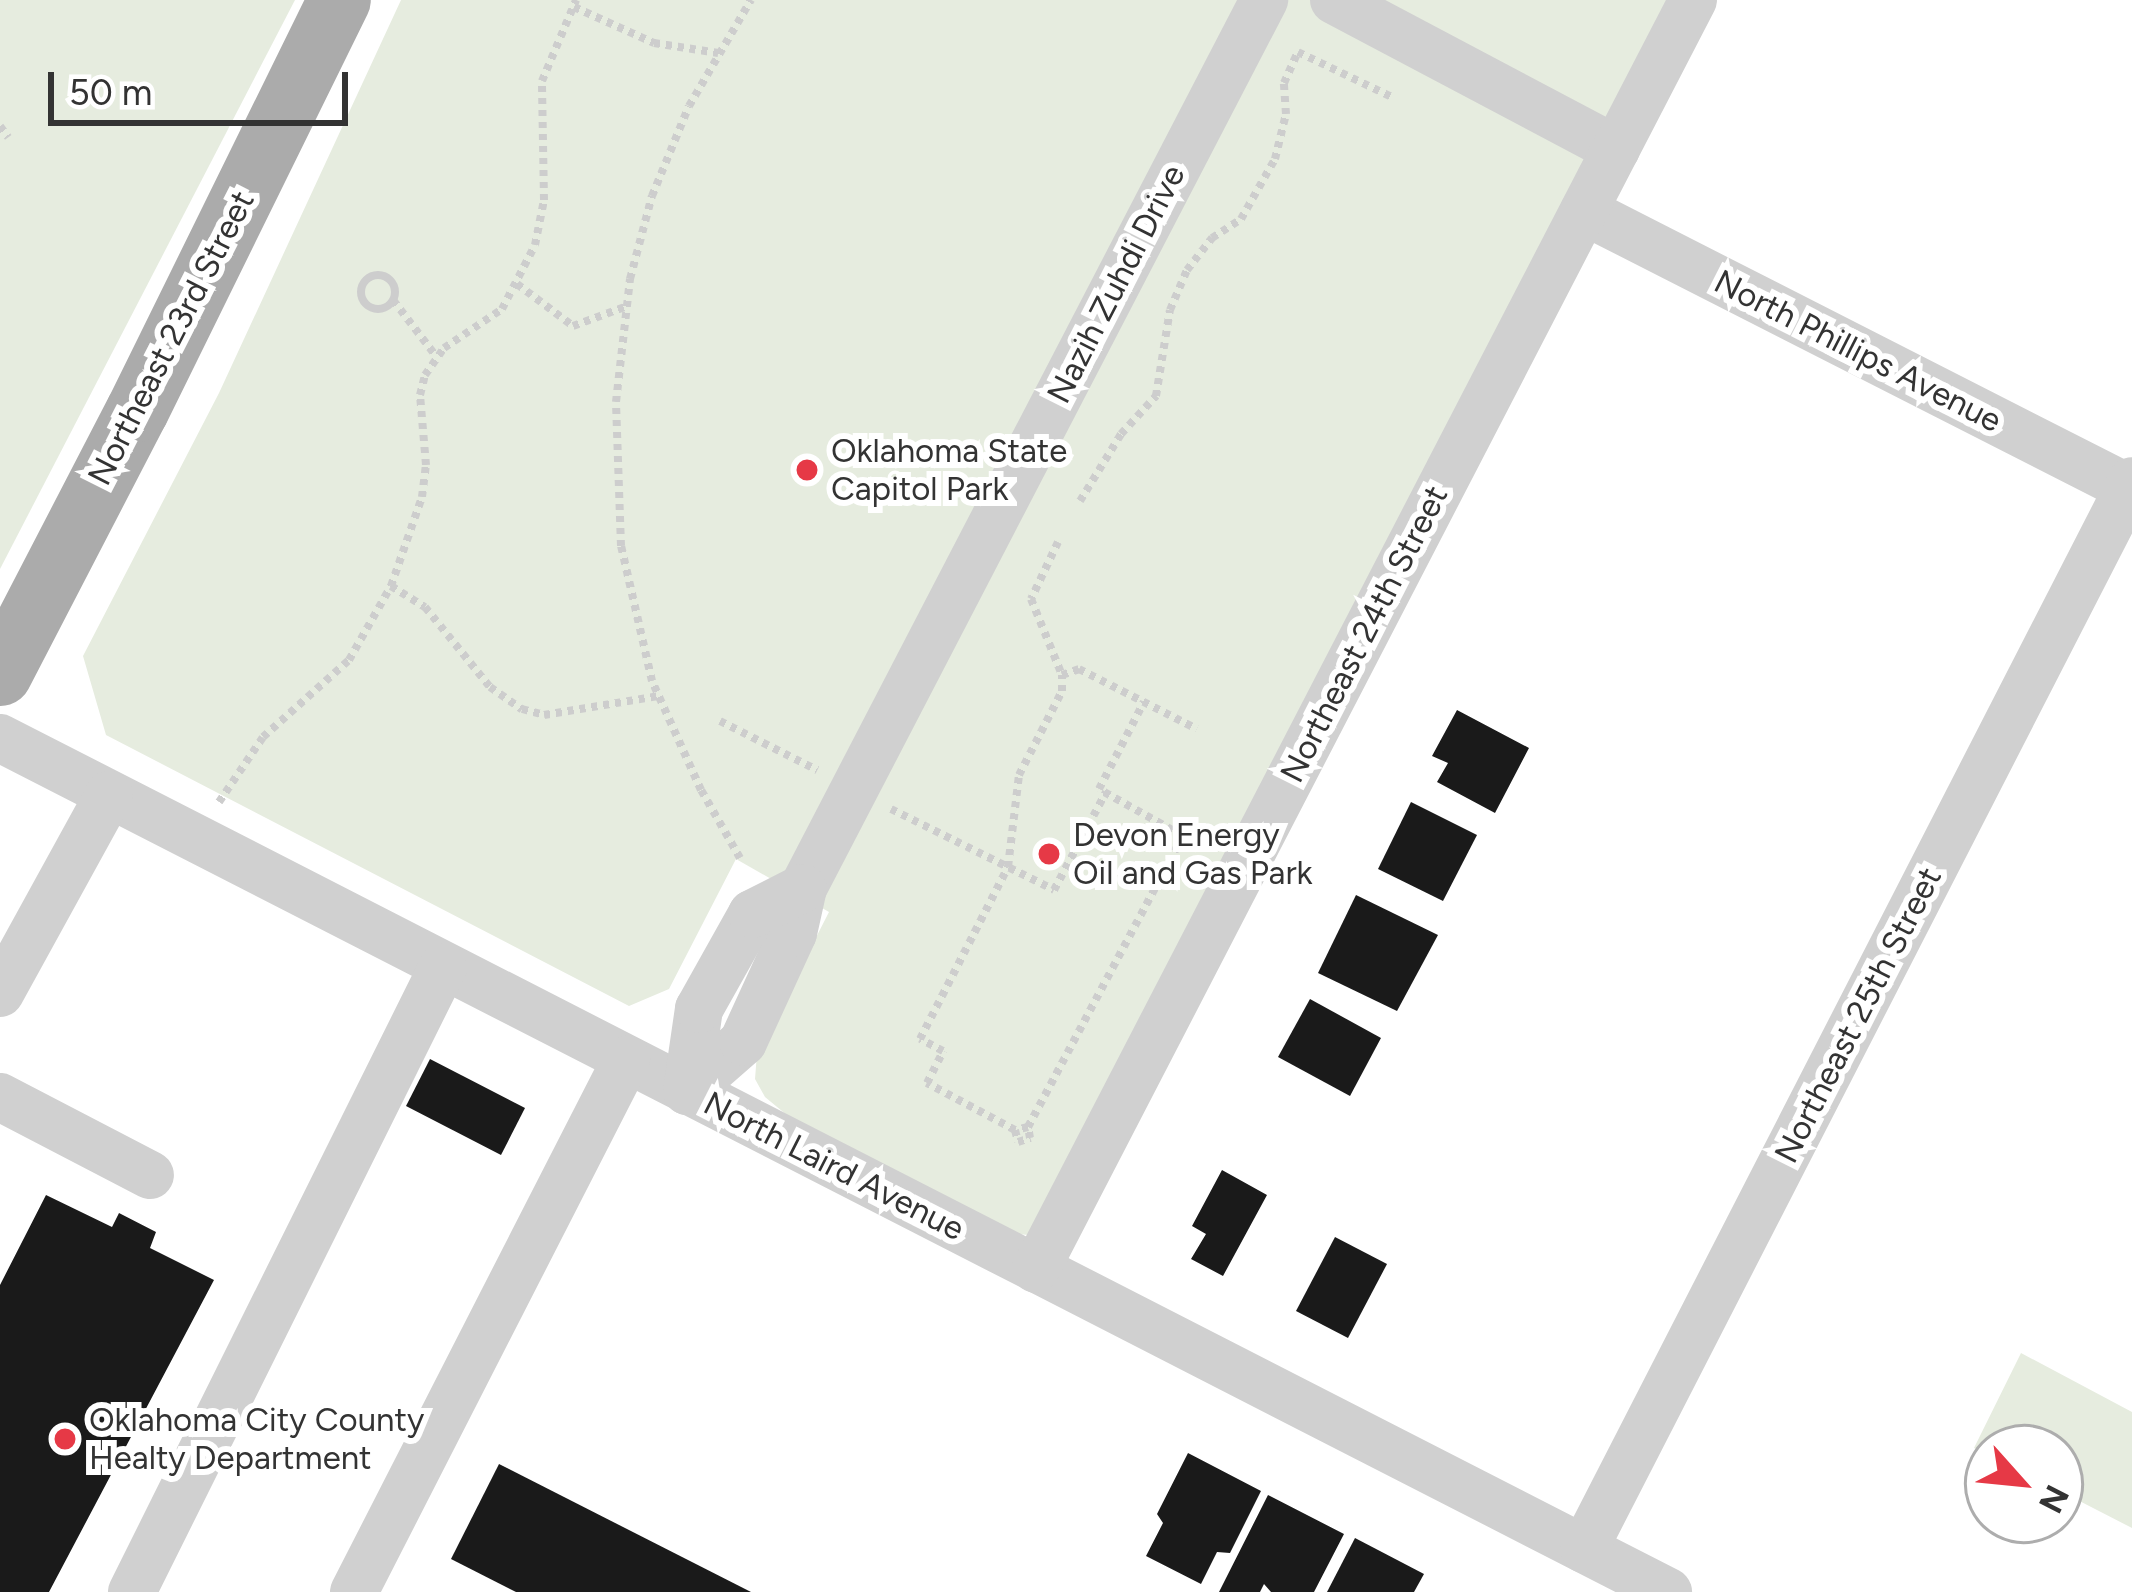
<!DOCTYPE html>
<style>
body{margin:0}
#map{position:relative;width:2132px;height:1592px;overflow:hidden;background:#fff;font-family:Figtree,sans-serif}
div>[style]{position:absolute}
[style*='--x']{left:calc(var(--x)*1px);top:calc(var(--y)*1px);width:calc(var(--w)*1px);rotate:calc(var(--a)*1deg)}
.green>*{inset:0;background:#e6ecdf}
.building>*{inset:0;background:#1a1a1a}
.path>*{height:8px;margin-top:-4px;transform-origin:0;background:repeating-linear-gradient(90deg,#cdcdcd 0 6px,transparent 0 12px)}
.path>.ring{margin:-4px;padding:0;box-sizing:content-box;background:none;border:8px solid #cdcdcd;border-radius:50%}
.minor>*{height:48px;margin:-24px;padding:0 24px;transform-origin:24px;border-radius:24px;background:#d0d0d0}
.major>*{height:63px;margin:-31.5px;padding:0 31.5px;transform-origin:31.5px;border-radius:31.5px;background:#ababab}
.dots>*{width:33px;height:33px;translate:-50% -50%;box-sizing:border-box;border:6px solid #fff;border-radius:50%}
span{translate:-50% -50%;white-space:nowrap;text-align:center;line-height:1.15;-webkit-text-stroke:12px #fff;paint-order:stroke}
.street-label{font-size:33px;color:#333}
.poi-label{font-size:33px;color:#333}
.left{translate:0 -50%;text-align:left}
.north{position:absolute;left:1964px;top:1424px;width:120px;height:120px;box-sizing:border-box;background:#fff;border:3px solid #adadad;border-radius:50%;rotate:117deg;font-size:33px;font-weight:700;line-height:48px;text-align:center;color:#333}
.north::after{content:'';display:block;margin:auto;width:42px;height:54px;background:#e63946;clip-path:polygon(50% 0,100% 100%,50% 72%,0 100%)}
.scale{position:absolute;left:48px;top:72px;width:300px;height:54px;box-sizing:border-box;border:6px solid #333;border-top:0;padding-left:15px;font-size:36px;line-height:42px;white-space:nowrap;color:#333;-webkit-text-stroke:9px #fff;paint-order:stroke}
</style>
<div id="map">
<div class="green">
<div style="clip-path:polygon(0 0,295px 0,0 569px)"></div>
<div style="clip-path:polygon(401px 0,1676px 0,1028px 1235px,1009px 1233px,788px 1116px,765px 1097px,755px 1079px,757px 1053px,829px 912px,736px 859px,669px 989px,629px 1006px,106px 735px,83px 656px,219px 393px)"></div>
<div style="clip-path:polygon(2021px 1353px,2132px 1412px,2132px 1528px,2060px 1491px,2060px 1448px,1988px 1448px,1988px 1455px,1974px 1448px)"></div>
</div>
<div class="building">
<div style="clip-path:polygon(1457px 710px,1529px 748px,1495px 813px,1437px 782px,1448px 763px,1432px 756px)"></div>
<div style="clip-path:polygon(1411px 802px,1477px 835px,1443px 901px,1378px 869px)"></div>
<div style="clip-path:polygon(1356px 895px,1438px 935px,1397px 1011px,1318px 973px)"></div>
<div style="clip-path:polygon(1310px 999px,1381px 1038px,1350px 1096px,1278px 1057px)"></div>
<div style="clip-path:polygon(430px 1059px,525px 1108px,501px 1155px,406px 1106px)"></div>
<div style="clip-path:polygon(1222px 1170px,1267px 1195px,1223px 1276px,1191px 1259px,1206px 1234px,1192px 1226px)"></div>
<div style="clip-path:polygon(46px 1195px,112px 1227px,119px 1213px,156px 1232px,150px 1248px,214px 1280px,49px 1592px,0 1592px,0 1285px)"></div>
<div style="clip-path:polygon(1335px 1237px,1387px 1264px,1348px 1338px,1296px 1311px)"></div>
<div style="clip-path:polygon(1188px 1453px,1261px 1491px,1230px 1553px,1217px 1552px,1201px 1584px,1146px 1556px,1163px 1523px,1157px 1514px)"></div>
<div style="clip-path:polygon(499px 1464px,751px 1592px,516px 1592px,451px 1559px)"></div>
<div style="clip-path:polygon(1268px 1495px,1344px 1534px,1314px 1592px,1271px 1592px,1264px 1584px,1260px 1592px,1219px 1592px)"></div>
<div style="clip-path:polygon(1355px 1538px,1424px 1574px,1414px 1592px,1327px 1592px)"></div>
</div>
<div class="path">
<div style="--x:574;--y:7;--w:88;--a:24.2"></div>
<div style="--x:654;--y:43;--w:65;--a:8.9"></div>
<div style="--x:0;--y:126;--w:14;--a:54"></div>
<div class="ring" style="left:361px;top:275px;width:26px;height:26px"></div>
<div style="--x:517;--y:284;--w:70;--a:36.9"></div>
<div style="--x:573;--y:326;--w:55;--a:-20.1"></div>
<div style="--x:393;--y:300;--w:71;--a:52.5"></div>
<div style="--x:1080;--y:501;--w:79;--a:-58.5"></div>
<div style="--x:1121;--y:434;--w:52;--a:-47.4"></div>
<div style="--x:1156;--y:396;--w:87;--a:-80.8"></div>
<div style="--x:1170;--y:310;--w:43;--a:-67"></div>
<div style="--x:1187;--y:270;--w:41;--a:-52"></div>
<div style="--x:1212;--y:238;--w:35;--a:-33"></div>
<div style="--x:1241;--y:219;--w:69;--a:-60.5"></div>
<div style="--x:1275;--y:159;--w:46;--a:-76.3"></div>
<div style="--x:1286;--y:114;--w:31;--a:-94"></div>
<div style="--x:1284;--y:83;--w:34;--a:-66"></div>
<div style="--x:1298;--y:52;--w:106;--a:25.6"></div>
<div style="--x:1058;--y:542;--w:63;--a:115.3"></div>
<div style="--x:1031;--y:599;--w:82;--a:67.8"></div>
<div style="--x:1062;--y:675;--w:18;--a:-19"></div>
<div style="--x:1079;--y:669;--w:132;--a:27"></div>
<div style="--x:391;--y:586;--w:40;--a:32"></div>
<div style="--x:425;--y:607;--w:103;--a:50.9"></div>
<div style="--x:490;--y:687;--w:39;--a:35"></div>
<div style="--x:522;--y:709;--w:23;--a:15"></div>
<div style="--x:544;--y:715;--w:117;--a:-9.4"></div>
<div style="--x:720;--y:721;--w:109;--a:26.8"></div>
<div style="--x:219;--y:802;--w:78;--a:-55.9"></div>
<div style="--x:263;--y:737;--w:115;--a:-41.8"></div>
<div style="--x:349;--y:660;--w:85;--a:-60.4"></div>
<div style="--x:391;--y:586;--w:94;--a:-70.8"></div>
<div style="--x:422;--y:497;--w:32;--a:-83"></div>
<div style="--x:426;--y:465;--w:70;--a:-94.9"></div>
<div style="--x:420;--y:395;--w:21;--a:-76"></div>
<div style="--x:425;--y:375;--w:33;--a:-55"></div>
<div style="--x:444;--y:348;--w:70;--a:-33.9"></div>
<div style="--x:502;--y:309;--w:72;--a:-62.7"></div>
<div style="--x:535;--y:245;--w:46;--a:-78.7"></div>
<div style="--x:544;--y:200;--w:119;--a:-91"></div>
<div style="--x:542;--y:81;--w:88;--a:-67.2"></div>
<div style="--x:891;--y:809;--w:182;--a:26.4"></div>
<div style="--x:1054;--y:890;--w:111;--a:-62"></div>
<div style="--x:740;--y:858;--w:78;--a:-119.8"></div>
<div style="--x:701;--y:790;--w:120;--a:-114.2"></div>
<div style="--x:652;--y:681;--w:139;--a:-102.9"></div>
<div style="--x:621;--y:546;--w:144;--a:-92"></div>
<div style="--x:616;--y:402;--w:124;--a:-83.5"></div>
<div style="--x:630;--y:279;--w:86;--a:-75.2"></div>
<div style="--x:652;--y:196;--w:97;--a:-67.7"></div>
<div style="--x:689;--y:106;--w:123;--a:-59.7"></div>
<div style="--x:1028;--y:1127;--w:13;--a:167"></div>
<div style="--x:1015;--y:1130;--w:12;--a:76"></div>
<div style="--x:1018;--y:1142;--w:13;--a:-18"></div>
<div style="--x:1030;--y:1138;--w:11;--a:-100"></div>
<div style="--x:1028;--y:1127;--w:330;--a:-62"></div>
<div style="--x:1183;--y:836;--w:96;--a:-150.8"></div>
<div style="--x:1099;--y:789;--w:98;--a:-62.7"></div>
<div style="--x:1015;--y:1130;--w:100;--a:-151.9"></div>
<div style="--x:927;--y:1083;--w:36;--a:-63"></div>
<div style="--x:943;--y:1051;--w:26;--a:-152"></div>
<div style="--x:920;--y:1039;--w:193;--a:-62.9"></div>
<div style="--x:1008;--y:867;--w:93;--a:-83.2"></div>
<div style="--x:1019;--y:775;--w:94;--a:-62.9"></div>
<div style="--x:1062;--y:691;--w:16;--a:-90"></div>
</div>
<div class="minor">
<div style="--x:1334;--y:0;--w:319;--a:27.9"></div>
<div style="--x:1584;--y:211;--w:615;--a:26.98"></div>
<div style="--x:0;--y:738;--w:1874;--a:27.11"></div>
<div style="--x:0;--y:993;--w:226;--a:-61.2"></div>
<div style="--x:687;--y:1091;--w:74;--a:-41.2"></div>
<div style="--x:743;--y:1042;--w:120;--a:-65.4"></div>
<div style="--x:793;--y:933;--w:46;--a:-77.5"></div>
<div style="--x:803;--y:888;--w:1001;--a:-62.56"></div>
<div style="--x:687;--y:1091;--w:83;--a:-81.7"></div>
<div style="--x:699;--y:1009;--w:109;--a:-60.8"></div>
<div style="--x:752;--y:914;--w:57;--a:-27"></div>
<div style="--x:0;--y:1097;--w:169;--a:27.5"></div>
<div style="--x:1036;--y:1269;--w:1429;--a:-62.63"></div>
<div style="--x:1584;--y:1549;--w:1200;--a:-62.84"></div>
<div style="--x:132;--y:1592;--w:698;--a:-63.55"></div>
<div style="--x:354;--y:1592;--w:598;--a:-62.92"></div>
</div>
<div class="major">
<div style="--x:0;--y:674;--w:297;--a:-62.6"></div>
<div style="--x:137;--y:410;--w:457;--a:-63.8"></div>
</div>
<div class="dots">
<div style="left:807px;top:470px;background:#e63946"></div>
<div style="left:1049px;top:854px;background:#e63946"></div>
<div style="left:65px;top:1439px;background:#e63946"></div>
</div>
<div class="street-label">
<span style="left:1116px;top:284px;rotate:-63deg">Nazih Zuhdi Drive</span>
<span style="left:171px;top:338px;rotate:-63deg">Northeast 23rd Street</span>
<span style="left:1858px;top:351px;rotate:27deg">North Phillips Avenue</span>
<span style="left:1364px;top:634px;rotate:-63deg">Northeast 24th Street</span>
<span style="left:1858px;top:1015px;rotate:-63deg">Northeast 25th Street</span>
<span style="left:834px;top:1166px;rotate:27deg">North Laird Avenue</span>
</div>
<div class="poi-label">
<span class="left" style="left:831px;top:470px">Oklahoma State<br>Capitol Park</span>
<span class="left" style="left:1073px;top:854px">Devon Energy<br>Oil and Gas Park</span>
<span class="left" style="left:89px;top:1439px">Oklahoma City County<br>Healty Department</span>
</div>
<div class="north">N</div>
<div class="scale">50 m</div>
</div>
